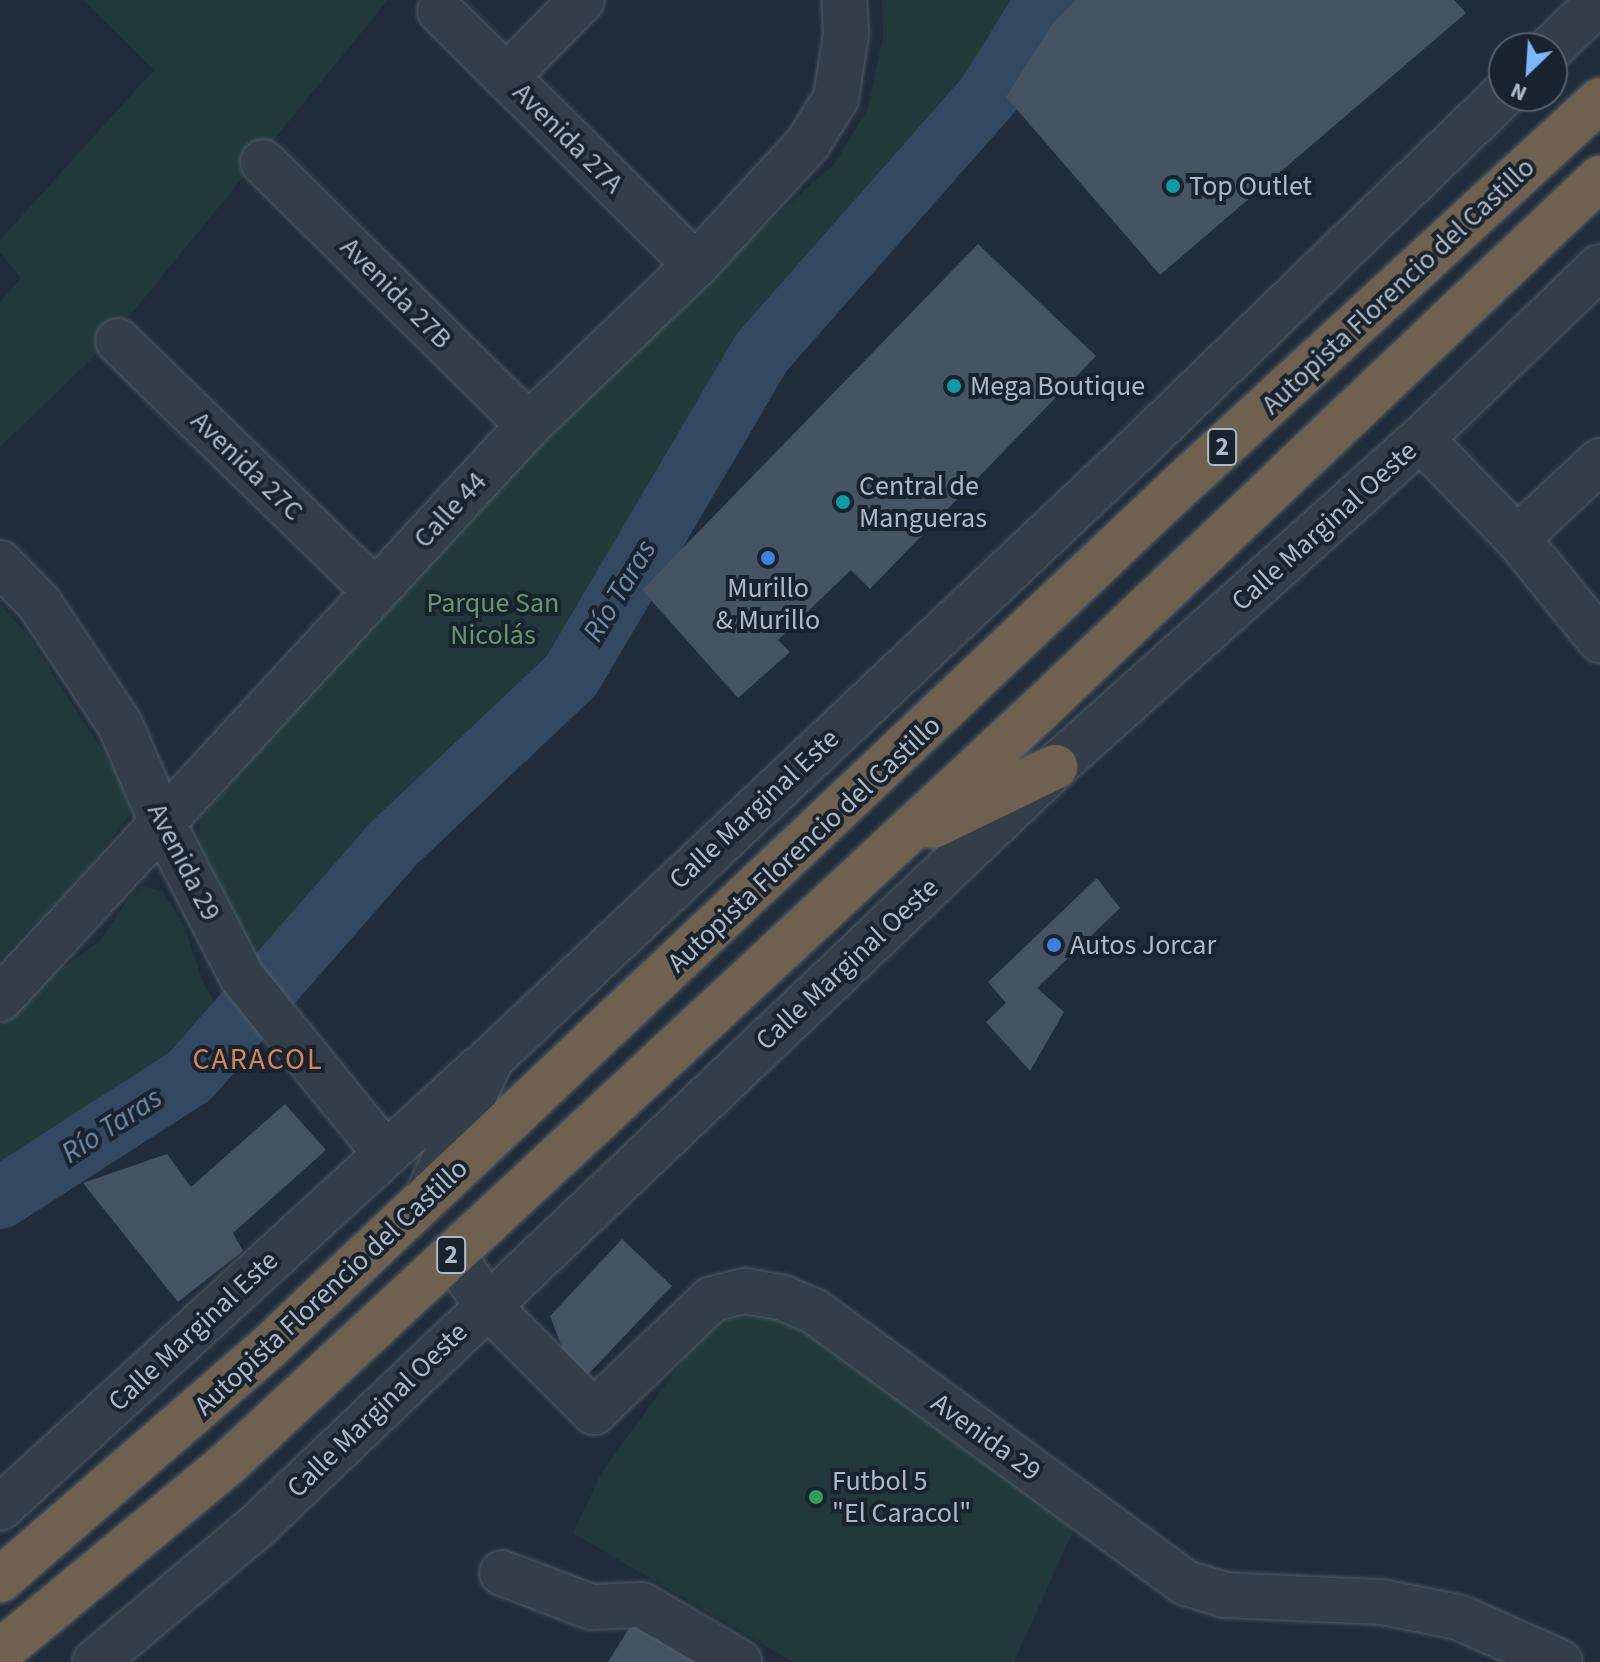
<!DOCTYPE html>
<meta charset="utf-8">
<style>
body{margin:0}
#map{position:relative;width:1600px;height:1662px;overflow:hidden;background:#202c39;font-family:"Source Sans 3",sans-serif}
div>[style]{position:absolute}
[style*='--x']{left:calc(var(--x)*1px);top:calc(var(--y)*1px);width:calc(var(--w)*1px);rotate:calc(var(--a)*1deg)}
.green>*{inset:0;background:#21393a}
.river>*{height:62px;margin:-31px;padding:0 31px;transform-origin:31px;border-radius:31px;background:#324961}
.building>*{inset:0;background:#455363}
.roads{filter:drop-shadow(0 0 2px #515c67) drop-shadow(0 0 2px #515c67)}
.minor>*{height:44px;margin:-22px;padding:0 22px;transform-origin:22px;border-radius:22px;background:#333e49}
.highway>*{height:44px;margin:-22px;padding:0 22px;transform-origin:22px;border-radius:22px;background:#6f6150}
.dots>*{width:22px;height:22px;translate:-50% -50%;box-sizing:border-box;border:4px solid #19232d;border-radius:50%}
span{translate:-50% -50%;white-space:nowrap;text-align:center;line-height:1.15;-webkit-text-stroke:8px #19232d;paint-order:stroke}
.shield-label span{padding:2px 6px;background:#19232d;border:2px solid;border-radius:6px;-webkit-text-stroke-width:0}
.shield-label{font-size:26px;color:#adb9c6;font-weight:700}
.street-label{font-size:28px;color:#adb9c6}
.poi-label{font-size:28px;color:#adb9c6}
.left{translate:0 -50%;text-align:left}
.park-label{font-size:28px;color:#64976c}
.water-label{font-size:30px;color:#6d8cab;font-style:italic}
.neighbourhood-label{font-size:30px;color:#d78557;letter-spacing:2px}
.north{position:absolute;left:1488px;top:32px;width:80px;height:80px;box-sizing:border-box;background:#19232d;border:2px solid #545f6a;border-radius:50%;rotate:205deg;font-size:22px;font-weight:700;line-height:32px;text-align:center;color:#adb9c6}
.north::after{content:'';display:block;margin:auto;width:28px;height:36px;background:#7cb7fc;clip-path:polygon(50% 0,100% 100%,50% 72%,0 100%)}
</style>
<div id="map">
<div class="green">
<div style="clip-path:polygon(83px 0,388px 0,105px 346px,0 447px,0 302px,21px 278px,0 252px,0 240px,154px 70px)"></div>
<div style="clip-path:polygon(882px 0,1044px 0,988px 90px,756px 352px,566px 674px,385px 846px,261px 990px,198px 856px,200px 819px,537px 430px,835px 163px,868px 108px,883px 36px)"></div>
<div style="clip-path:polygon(0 604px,28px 635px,121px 780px,131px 813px,87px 870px,0 959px)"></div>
<div style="clip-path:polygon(142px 886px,163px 892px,184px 926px,203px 982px,230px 1030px,163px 1094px,0 1190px,0 1026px,41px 984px,101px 940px,128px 898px)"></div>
<div style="clip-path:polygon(719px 1310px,781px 1315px,1077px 1522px,1014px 1662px,793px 1662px,573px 1533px,602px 1472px)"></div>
</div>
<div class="river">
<div style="--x:0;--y:1198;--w:226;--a:-32.7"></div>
<div style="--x:190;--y:1076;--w:307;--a:-48.8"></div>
<div style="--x:392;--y:845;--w:246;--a:-43.4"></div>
<div style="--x:571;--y:676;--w:375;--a:-59.5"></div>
<div style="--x:761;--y:353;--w:345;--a:-48.6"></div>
<div style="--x:989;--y:94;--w:110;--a:-58.3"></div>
</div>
<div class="building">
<div style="clip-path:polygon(1076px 0,1454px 0,1466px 13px,1160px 275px,1006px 97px,1053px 23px)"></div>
<div style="clip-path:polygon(978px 244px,1096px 356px,870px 589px,851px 570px,778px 640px,790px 652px,738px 698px,642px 590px)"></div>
<div style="clip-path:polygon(1097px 878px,1120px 908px,1037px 988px,1064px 1012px,1030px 1071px,986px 1022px,1006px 1003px,988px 982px)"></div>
<div style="clip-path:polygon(285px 1104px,326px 1150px,233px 1233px,243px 1251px,178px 1302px,83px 1183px,167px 1154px,191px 1187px)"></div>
<div style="clip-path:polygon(622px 1239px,672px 1286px,577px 1386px,550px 1316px)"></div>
<div style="clip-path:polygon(636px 1617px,713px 1662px,608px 1662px)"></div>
</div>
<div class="roads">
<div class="minor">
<div style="--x:440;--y:11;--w:361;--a:44.8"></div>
<div style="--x:1551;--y:48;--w:68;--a:-43.8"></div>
<div style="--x:506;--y:77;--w:108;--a:-45.4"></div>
<div style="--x:263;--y:162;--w:374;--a:44.7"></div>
<div style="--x:118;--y:341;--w:359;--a:44.2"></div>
<div style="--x:1421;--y:439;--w:138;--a:45.9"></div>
<div style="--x:1600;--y:461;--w:113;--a:137.1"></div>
<div style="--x:1517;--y:538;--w:132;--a:50.9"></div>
<div style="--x:0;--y:563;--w:56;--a:45.7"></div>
<div style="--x:39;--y:603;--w:146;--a:56.4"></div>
<div style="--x:120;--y:725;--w:106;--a:66.6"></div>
<div style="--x:162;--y:822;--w:174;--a:62.7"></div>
<div style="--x:242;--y:977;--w:225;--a:50.9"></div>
<div style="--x:0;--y:999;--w:781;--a:-47.34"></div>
<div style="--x:529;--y:425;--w:231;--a:-43.8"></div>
<div style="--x:696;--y:265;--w:166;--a:-47.4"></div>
<div style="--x:808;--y:143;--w:53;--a:-58.1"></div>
<div style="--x:836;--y:98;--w:65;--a:-81.1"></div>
<div style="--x:846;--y:34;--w:34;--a:-93"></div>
<div style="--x:426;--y:1199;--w:154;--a:-65.1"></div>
<div style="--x:491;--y:1059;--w:883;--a:-43.35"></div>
<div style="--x:1133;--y:453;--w:516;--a:-44.06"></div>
<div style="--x:452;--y:1254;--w:60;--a:55.8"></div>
<div style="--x:486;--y:1304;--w:153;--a:45"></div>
<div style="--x:594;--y:1412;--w:163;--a:-43.8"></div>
<div style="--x:712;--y:1299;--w:34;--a:-14"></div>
<div style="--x:745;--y:1291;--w:39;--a:10"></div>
<div style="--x:783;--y:1298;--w:34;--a:23"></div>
<div style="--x:814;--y:1311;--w:461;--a:36.2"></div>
<div style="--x:1186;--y:1583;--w:41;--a:17.1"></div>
<div style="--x:1225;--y:1595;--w:157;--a:2.6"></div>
<div style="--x:1382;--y:1602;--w:77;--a:11.2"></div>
<div style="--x:1458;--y:1617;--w:111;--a:23.8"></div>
<div style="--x:0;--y:1508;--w:651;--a:-42.51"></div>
<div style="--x:502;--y:1573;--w:95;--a:20.9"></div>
<div style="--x:591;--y:1607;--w:51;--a:-2.2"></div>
<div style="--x:642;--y:1605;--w:113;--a:30.4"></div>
<div style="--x:95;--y:1662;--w:210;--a:-40"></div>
<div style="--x:256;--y:1527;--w:1103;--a:-43.57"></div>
<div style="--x:1055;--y:767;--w:491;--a:-41.9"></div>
<div style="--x:1421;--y:439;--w:248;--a:-43.9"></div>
</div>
<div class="highway">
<div style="--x:933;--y:826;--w:136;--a:-25.8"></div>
<div style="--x:0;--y:1580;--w:359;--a:-40.9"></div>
<div style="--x:271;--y:1345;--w:1251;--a:-43.38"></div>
<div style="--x:1180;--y:486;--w:570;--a:-42.58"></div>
<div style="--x:0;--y:1652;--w:292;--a:-39.6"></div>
<div style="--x:225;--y:1466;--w:1108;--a:-42.88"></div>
<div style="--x:1037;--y:712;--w:776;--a:-43.49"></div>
</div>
</div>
<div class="dots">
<div style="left:1173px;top:186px;background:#0f9aa8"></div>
<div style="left:954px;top:386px;background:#0f9aa8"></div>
<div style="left:843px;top:502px;background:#0f9aa8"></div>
<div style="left:768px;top:558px;background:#3f7fe0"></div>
<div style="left:1054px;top:945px;background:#3f7fe0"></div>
<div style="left:816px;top:1497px;background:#2e9e5b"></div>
</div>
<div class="shield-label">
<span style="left:1222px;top:447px">2</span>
<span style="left:451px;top:1255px">2</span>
</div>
<div class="street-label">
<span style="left:568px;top:138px;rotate:45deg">Avenida 27A</span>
<span style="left:1398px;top:286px;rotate:-43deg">Autopista Florencio del Castillo</span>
<span style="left:396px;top:293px;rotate:45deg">Avenida 27B</span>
<span style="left:247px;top:466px;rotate:44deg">Avenida 27C</span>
<span style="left:450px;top:510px;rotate:-47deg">Calle 44</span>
<span style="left:1324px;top:526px;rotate:-42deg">Calle Marginal Oeste</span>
<span style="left:754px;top:809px;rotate:-43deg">Calle Marginal Este</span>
<span style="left:804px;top:844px;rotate:-43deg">Autopista Florencio del Castillo</span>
<span style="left:184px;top:862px;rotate:63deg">Avenida 29</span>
<span style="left:847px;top:964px;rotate:-43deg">Calle Marginal Oeste</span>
<span style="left:331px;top:1287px;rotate:-43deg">Autopista Florencio del Castillo</span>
<span style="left:193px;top:1331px;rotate:-43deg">Calle Marginal Este</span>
<span style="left:377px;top:1410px;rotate:-44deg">Calle Marginal Oeste</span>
<span style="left:986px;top:1437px;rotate:36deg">Avenida 29</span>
</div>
<div class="poi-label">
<span class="left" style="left:1189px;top:186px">Top Outlet</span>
<span class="left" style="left:970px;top:386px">Mega Boutique</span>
<span class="left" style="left:859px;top:502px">Central de<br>Mangueras</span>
<span style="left:768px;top:604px">Murillo<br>&amp; Murillo</span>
<span class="left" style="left:1070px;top:945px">Autos Jorcar</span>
<span class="left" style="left:832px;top:1497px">Futbol 5<br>"El Caracol"</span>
</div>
<div class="park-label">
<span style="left:493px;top:619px">Parque San<br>Nicolás</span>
</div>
<div class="water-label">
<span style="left:620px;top:591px;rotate:-59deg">Río Taras</span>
<span style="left:112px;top:1126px;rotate:-33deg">Río Taras</span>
</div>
<div class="neighbourhood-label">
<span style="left:258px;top:1060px">CARACOL</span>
</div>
<div class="north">N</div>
</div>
